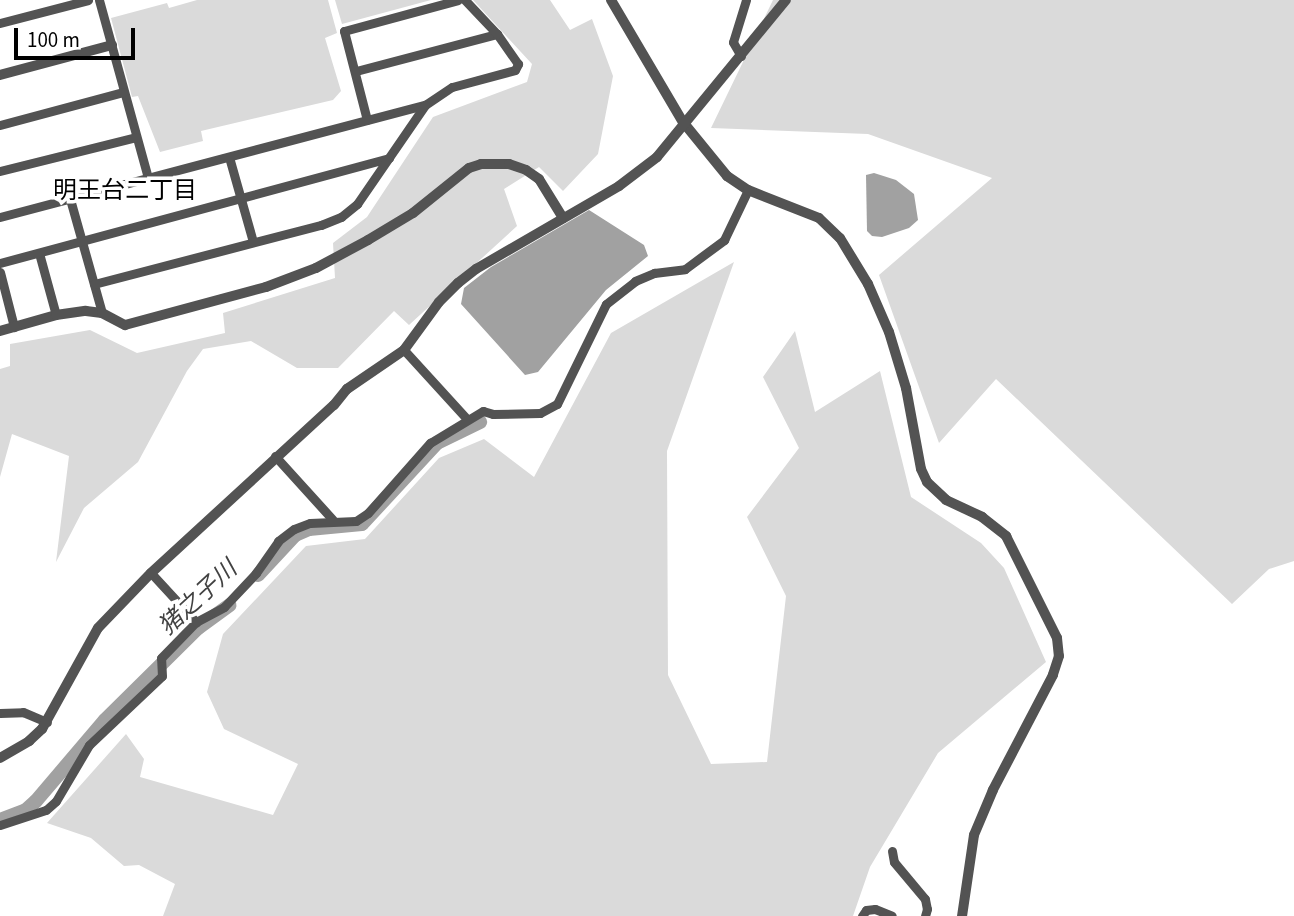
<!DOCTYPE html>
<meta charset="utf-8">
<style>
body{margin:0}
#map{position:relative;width:1294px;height:916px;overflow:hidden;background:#fff;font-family:"Source Sans 3","Noto Sans JP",sans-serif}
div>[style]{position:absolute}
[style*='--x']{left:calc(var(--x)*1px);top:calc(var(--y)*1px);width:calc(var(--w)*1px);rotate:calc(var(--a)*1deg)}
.green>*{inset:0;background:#dadada}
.water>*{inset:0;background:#a1a1a1}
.river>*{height:14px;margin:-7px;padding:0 7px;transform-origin:7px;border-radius:7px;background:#a1a1a1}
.minor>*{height:9px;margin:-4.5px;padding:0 4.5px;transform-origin:4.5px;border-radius:4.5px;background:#535353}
.tertiary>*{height:10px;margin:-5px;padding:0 5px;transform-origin:5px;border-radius:5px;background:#535353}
span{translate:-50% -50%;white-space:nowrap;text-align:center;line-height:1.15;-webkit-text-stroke:7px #fff;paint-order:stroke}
.neighbourhood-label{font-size:24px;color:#000}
.water-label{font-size:24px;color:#424242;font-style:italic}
.scale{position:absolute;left:14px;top:28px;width:121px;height:32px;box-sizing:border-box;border:4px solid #000;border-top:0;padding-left:9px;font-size:21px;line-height:24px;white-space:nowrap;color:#000;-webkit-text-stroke:5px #fff;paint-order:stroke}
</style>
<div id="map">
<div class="green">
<div style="clip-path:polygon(197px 0,328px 0,337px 33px,325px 38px,341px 91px,333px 100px,201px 131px,203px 141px,160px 152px,138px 96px,132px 97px,111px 18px,167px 3px,169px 8px)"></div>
<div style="clip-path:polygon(335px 0,431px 0,342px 24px)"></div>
<div style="clip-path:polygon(473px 0,550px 0,570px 30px,592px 19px,613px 76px,598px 154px,563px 191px,539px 167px,504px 189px,517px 226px,409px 325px,394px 311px,338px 368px,297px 368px,251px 341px,203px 349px,187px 371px,138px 462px,84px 508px,56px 562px,69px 456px,12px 434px,0 477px,0 369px,10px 366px,10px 344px,90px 330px,137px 353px,225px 333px,223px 313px,335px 278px,333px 243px,367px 217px,433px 117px,527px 82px,532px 64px)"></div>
<div style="clip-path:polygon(773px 0,1294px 0,1294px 561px,1269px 569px,1232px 604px,996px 379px,939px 443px,879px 275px,992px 178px,868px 134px,711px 128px)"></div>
<div style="clip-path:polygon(734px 262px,667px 451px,668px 675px,711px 764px,767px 762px,786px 596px,747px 517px,799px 448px,763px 377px,795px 331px,815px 412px,880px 371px,911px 497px,981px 543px,1004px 568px,1046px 662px,938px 753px,870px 867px,853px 916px,163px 916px,175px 884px,139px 865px,124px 866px,91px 838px,47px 823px,126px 734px,144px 759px,140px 777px,273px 815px,298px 764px,224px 729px,207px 692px,223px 634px,306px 546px,365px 539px,439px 458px,484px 439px,534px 477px,611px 333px)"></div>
</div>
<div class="water">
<div style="clip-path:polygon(874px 173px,896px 180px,914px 194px,918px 220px,909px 228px,882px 237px,872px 236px,867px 231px,866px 175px)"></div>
<div style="clip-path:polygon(589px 210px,644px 245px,648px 256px,606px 290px,538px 372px,525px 375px,461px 304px,464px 288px,491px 267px)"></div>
</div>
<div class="river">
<div style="--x:258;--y:575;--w:54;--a:-47.2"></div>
<div style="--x:295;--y:535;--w:15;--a:-23"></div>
<div style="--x:309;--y:529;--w:53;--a:-5.4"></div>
<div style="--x:362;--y:524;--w:110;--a:-47.2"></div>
<div style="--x:437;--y:443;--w:48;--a:-26"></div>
<div style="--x:0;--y:820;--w:28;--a:-21"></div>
<div style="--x:26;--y:810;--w:13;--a:-42"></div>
<div style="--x:36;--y:801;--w:106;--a:-49.6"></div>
<div style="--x:105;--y:720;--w:131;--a:-44.7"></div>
<div style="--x:198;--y:628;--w:39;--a:-36"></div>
</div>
<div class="minor">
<div style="--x:99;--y:0;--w:185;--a:74.6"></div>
<div style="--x:0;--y:23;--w:91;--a:-14.6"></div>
<div style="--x:741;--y:56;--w:16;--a:-120"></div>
<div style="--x:733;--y:42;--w:44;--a:-72.8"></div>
<div style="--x:356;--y:71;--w:146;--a:-14.7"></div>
<div style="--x:367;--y:120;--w:92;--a:-104.5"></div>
<div style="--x:344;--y:31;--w:118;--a:-15.2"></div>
<div style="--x:0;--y:125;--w:127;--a:-15"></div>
<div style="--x:229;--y:157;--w:88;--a:74.2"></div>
<div style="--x:0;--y:171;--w:140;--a:-14"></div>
<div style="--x:70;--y:199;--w:118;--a:74.3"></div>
<div style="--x:0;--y:217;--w:440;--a:-14.8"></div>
<div style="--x:425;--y:105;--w:32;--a:-34"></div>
<div style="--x:452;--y:87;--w:65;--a:-15.1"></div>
<div style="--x:515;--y:70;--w:7;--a:-63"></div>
<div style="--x:518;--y:64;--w:37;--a:-125"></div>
<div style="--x:497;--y:34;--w:47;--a:-133.3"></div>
<div style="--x:39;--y:253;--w:64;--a:74.7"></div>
<div style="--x:0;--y:263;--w:403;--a:-15.1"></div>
<div style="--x:0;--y:272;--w:57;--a:75.7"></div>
<div style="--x:94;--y:284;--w:235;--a:-14.6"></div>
<div style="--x:321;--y:225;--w:22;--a:-22"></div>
<div style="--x:341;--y:217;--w:21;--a:-39"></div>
<div style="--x:357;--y:204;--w:120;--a:-55.5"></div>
<div style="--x:404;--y:350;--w:93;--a:47.6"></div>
<div style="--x:275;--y:456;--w:86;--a:47.8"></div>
<div style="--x:151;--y:573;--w:67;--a:47.4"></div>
<div style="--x:0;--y:713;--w:23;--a:-2"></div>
<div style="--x:23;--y:712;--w:26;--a:23"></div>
<div style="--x:0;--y:825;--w:48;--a:-18.1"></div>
<div style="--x:46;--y:810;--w:13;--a:-42"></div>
<div style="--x:56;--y:801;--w:65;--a:-59.5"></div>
<div style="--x:89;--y:745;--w:100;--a:-43.4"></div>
<div style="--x:162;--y:676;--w:18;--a:-93"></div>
<div style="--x:161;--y:658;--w:50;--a:-45.8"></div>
<div style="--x:196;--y:622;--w:32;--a:-28"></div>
<div style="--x:224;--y:607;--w:47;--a:-46.7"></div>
<div style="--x:256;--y:573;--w:39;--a:-55"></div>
<div style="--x:278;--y:541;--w:20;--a:-37"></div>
<div style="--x:294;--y:529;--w:17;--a:-21"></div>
<div style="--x:310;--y:523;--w:46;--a:-2.5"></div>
<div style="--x:356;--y:521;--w:14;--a:-34"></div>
<div style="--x:368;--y:513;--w:94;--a:-48.5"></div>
<div style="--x:430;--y:443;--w:62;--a:-31.1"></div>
<div style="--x:483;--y:411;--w:10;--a:17"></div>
<div style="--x:493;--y:414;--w:47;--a:-1.2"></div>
<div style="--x:540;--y:413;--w:19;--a:-28"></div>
<div style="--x:557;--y:404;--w:111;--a:-63.9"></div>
<div style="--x:606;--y:304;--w:37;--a:-38"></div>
<div style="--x:635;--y:281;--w:21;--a:-23"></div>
<div style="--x:654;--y:273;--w:31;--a:-7"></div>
<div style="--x:685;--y:269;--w:49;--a:-36.6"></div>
<div style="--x:724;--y:240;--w:55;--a:-64.4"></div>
<div style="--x:892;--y:851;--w:11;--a:80"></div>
<div style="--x:894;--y:862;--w:48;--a:50"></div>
<div style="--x:925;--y:899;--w:10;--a:79"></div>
<div style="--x:927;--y:909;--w:7;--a:106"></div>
<div style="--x:862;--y:916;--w:7;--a:-56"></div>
<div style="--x:866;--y:910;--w:9;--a:-6"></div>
<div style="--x:875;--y:909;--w:18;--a:22"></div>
</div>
<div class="tertiary">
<div style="--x:611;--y:0;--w:142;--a:59.5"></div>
<div style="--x:683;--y:122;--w:70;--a:50.8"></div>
<div style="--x:727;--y:176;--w:25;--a:34"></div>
<div style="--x:748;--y:190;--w:76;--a:21.5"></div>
<div style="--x:819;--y:218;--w:29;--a:44"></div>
<div style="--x:840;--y:238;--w:54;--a:58.7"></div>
<div style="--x:868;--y:284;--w:52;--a:66.4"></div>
<div style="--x:889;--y:332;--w:59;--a:73.1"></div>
<div style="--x:906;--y:388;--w:82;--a:79.5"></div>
<div style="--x:921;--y:469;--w:14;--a:65"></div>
<div style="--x:927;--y:482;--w:26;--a:43"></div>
<div style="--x:946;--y:500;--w:40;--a:25"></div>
<div style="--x:982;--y:517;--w:31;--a:38"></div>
<div style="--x:1006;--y:536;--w:114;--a:63.4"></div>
<div style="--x:1057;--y:638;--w:18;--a:84"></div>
<div style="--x:1059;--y:656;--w:20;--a:108"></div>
<div style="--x:1053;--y:675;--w:130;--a:117.6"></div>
<div style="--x:993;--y:790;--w:49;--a:112.9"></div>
<div style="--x:974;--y:835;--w:82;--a:98.4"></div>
<div style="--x:0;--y:75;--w:116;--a:-15"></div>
<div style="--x:0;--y:331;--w:58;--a:-15.9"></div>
<div style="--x:56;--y:315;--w:30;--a:-8"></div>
<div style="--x:86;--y:311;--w:16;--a:7"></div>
<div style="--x:102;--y:313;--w:26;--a:28"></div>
<div style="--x:125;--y:325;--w:146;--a:-15.1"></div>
<div style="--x:266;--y:287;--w:53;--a:-20.8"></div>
<div style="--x:316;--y:268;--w:59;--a:-28.3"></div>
<div style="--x:368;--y:240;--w:52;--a:-31"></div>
<div style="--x:413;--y:213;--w:72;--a:-38.8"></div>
<div style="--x:469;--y:168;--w:13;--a:-18"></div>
<div style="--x:481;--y:164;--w:28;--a:0"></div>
<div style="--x:509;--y:164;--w:18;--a:19"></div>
<div style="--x:526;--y:170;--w:16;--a:35"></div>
<div style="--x:539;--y:179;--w:46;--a:58.4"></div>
<div style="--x:0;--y:758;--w:34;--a:-30"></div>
<div style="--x:29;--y:741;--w:18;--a:-43"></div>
<div style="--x:42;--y:729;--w:115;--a:-61"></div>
<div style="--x:98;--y:628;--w:76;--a:-46.1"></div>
<div style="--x:151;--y:573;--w:248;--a:-42.6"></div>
<div style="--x:334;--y:405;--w:21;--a:-51"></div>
<div style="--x:347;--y:389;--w:69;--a:-34.4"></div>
<div style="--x:404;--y:350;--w:59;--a:-53.9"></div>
<div style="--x:439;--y:302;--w:27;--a:-45"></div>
<div style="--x:458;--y:283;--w:23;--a:-38"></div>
<div style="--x:476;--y:269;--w:165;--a:-30.1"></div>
<div style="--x:619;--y:186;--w:48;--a:-37.3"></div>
<div style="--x:657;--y:157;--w:203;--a:-50.6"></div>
</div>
<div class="neighbourhood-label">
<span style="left:125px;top:191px">明王台二丁目</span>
</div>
<div class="water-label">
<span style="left:198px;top:598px;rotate:-43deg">猪之子川</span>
</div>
<div class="scale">100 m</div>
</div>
